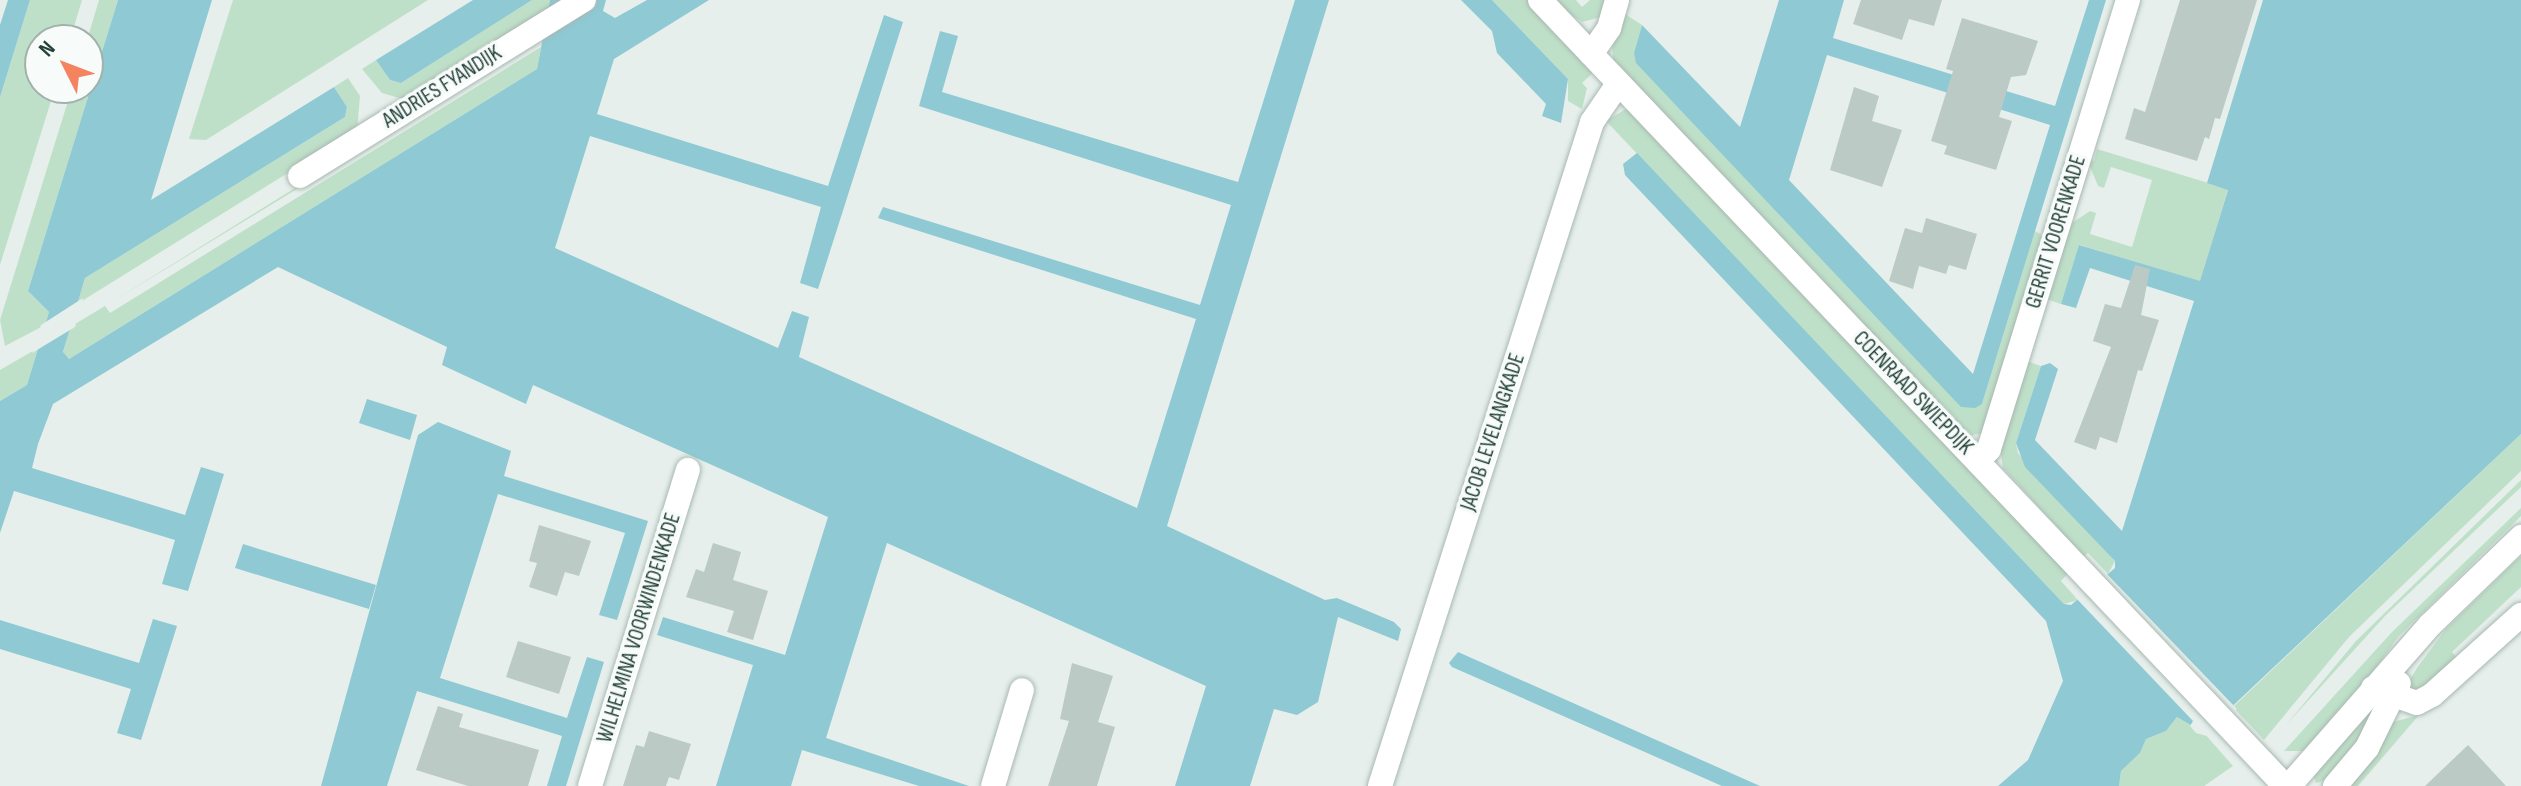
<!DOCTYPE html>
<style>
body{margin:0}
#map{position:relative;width:2521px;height:786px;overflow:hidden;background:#e6efeb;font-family:"Sofia Sans Condensed",sans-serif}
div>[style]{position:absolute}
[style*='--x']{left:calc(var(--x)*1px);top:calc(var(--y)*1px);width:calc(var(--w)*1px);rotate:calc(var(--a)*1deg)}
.green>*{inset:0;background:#bfe0c8}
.water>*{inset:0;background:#8ec9d4}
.pier>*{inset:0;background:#e6efeb}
.building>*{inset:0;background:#bbcac4}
.roads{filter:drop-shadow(0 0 2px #a8b8b2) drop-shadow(0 0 2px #a8b8b2)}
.minor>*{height:24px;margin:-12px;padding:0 12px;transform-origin:12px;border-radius:12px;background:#fff}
span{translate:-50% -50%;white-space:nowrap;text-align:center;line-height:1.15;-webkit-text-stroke:7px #f7fbf9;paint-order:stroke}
.street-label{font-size:22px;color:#24423a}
.north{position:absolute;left:24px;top:24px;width:80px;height:80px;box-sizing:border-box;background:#f7fbf9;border:2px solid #a3b1ad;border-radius:50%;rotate:312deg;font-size:22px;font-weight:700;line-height:32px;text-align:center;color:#24423a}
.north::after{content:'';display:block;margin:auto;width:28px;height:36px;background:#f4845f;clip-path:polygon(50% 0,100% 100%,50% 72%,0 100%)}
</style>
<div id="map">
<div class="green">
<div style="clip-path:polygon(30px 0,82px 0,70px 40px,40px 40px,40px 88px,55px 88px,0 265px,0 97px)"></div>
<div style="clip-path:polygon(99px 0,118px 0,28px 291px,49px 312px,45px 325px,5px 346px,0 320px,72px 88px,88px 88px,87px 40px)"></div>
<div style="clip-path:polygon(233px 0,428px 0,206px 140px,189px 139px)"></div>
<div style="clip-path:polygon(532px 0,550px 0,548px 10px,406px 100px,382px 93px,362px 69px,376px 60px,390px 80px,401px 83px)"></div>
<div style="clip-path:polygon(1492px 0,1528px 0,1595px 71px,1582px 83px,1587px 88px,1582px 109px,1568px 101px,1568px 79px)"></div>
<div style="clip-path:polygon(1550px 0,1576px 0,1582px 7px,1590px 0,1610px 0,1601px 17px,1582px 22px)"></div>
<div style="clip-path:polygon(1622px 12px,1642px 25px,1634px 53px,1982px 404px,2035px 231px,2047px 238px,1984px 433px,1967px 436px,1614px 66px,1612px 48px)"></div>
<div style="clip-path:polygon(541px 47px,537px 69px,69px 359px,63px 353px,70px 327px,105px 306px,110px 313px)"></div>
<div style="clip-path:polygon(517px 50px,520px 53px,110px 303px)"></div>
<div style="clip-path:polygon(348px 78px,360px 96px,357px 130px,77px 304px,85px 278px,345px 117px,347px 107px,334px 87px)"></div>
<div style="clip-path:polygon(1629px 107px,2070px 571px,2061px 581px,2078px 600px,2064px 604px,1606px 121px)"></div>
<div style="clip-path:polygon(2097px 149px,2228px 189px,2200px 282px,2080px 245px,2061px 304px,2046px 299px,2069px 225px,2090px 211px,2096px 213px,2090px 234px,2132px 247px,2152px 180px,2111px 167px,2104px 188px,2098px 186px,2087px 159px,2094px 161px)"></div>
<div style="clip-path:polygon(38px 348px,27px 385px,0 401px,0 370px)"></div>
<div style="clip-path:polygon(2026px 361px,2041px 366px,2016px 443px,2018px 453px,2115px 561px,2108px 574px,2088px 553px,2084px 556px,2003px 468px,2000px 448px)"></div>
<div style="clip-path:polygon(2521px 434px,2521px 471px,2349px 637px,2264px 740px,2233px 707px)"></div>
<div style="clip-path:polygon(2521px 480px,2521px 487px,2385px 616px,2286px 725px,2356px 641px)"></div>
<div style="clip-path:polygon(2521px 508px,2521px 516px,2398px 637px,2332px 729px,2305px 751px,2284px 751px,2392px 632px)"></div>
<div style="clip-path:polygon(2521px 556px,2521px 587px,2452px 652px,2458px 659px,2430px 688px,2409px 691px,2406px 686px,2417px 668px,2446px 629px)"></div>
<div style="clip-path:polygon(2375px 701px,2369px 729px,2326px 780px,2316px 783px,2314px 776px)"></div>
<div style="clip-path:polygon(2419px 715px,2358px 786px,2347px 786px,2393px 722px)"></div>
<div style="clip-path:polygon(2177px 717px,2204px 733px,2233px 766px,2204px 786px,2119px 786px,2121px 771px,2140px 753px,2146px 739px,2166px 731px)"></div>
</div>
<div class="water">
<div style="clip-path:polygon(8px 0,30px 0,0 97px,0 25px)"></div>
<div style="clip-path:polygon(118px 0,212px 0,151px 200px,334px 87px,347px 107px,345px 117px,85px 278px,63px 352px,69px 359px,537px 69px,550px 0,606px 0,603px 11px,615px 18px,647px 0,709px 0,614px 59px,597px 114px,828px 186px,884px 15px,903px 22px,818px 289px,800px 283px,821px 207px,590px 136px,555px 248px,778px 348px,792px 311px,809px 317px,799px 357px,1137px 508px,1196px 319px,878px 218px,883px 207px,1200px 305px,1231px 205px,919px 106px,940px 31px,958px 36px,942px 92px,1238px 182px,1295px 0,1329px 0,1167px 526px,1325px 600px,1337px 598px,1394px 622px,1401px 629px,1398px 641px,1338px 617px,1318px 702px,1297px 715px,1274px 709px,1250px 786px,1175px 786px,1206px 686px,887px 543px,826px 738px,969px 786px,919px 786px,802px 750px,791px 786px,716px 786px,753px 665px,657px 635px,663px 617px,785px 655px,828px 517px,533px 385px,526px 404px,442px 365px,447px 347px,278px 267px,53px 404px,38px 444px,32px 468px,185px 515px,201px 467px,224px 474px,188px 591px,162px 584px,175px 540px,14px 491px,0 533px,0 401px,27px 385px,49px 312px,28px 291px)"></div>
<div style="clip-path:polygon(473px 0,532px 0,401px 83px,390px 80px,376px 60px)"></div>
<div style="clip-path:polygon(1461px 0,1492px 0,1568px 79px,1561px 123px,1542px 116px,1546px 104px,1497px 53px,1492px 31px)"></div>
<div style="clip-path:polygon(evenodd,1779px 0,1844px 0,1833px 38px,2055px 106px,2089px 0,2106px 0,1982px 404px,1975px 408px,1961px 407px,1636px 63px,1634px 53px,1642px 25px,1740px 127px,1779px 0,1827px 55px,2050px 125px,1973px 374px,1789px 180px,1827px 55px)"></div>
<div style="clip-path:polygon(2263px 0,2521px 0,2521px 434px,2204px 733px,2177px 717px,2166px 731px,2146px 739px,2140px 753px,2121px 771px,2119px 786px,1998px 786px,2028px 760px,2063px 681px,2046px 621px,1625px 175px,1623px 164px,1637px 153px,2064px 604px,2071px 605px,2115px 568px,2115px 561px,2025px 467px,2016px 443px,2041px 366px,2050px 363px,2058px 369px,2035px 440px,2122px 531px,2194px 301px,2090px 268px,2076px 308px,2061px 304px,2079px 245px,2200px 281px,2228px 190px,2207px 183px)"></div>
<div style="clip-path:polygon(367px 399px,417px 415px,410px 440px,359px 423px)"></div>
<div style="clip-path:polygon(438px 422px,511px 451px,504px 476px,648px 521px,617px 620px,599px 615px,625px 533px,498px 494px,440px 678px,567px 718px,587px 657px,604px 662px,566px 786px,547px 786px,562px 736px,417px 691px,387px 786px,321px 786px,418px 435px)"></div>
<div style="clip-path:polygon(243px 544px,376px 585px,369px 609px,235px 568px)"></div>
<div style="clip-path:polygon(153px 619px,177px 626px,141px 740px,117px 733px,131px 689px,0 649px,0 620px,139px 663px)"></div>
<div style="clip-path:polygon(1458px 652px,1760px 786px,1722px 786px,1452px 667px,1449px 663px)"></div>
</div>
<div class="pier">
<div style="clip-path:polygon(83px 298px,75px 327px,32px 353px,41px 325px)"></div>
<div style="clip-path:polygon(2105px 572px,2237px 709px,2207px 736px,2196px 733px,2190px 726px,2193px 721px,2075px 597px)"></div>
</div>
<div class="building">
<div style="clip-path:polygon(1861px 0,1942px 0,1934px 26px,1909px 19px,1902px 40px,1853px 24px)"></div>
<div style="clip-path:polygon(2180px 0,2257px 0,2220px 119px,2215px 118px,2209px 139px,2205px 137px,2197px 161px,2125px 139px,2134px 108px,2145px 112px)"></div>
<div style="clip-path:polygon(1962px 18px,2038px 41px,2026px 75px,2011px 77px,1999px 117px,2012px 121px,1996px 170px,1944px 154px,1947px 146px,1931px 141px,1953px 71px,1946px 69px)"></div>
<div style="clip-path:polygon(1854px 87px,1879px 96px,1872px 121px,1902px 130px,1882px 187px,1830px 170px)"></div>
<div style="clip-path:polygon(1926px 218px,1977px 234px,1966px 270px,1949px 265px,1946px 274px,1919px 266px,1913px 289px,1889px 281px,1905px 228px,1922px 233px)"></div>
<div style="clip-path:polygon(2135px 265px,2150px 269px,2141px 315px,2159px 320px,2142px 371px,2138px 370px,2117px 443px,2100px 437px,2096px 450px,2074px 442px,2111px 347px,2093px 341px,2105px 304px,2121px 308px)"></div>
<div style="clip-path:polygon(539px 525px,591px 541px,579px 576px,565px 572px,557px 596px,529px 587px,537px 563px,529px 561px)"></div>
<div style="clip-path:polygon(713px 543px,741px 552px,733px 580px,768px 591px,753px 640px,727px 632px,734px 611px,686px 597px,696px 569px,704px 572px)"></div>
<div style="clip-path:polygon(518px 641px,571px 657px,559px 694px,506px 677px)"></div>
<div style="clip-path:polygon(1072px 663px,1113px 676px,1098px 722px,1115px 727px,1097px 786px,1048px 786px,1069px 721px,1060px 719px)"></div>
<div style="clip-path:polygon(438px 706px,463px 714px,459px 727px,539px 750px,528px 786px,468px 786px,416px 770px)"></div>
<div style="clip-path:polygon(649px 731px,691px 744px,679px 780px,669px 777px,666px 786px,623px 786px,636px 745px,644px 747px)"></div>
<div style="clip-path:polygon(2468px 745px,2506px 786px,2425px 786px)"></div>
</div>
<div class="roads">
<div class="minor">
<div style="--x:1540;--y:0;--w:1083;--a:46.53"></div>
<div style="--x:1591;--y:54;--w:32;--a:-55"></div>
<div style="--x:1609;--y:28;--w:29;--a:-74"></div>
<div style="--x:300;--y:176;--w:334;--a:-31.8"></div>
<div style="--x:1978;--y:461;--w:16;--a:-47"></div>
<div style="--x:1989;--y:449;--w:470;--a:-72.8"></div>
<div style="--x:2373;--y:688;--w:46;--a:18.8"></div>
<div style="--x:2417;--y:703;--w:17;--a:-28"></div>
<div style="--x:2432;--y:695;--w:120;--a:-42"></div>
<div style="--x:590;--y:786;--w:331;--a:-72.8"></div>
<div style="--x:993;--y:786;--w:100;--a:-73.2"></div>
<div style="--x:1380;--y:786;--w:697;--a:-72.29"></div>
<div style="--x:1592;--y:122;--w:46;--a:-55.6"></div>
<div style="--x:2289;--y:786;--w:214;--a:-48.8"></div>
<div style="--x:2430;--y:625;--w:127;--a:-44"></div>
<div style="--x:2335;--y:786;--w:50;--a:-49.9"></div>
<div style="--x:2367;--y:748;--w:72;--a:-63.8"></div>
</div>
</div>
<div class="street-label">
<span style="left:442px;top:87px;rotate:-32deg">ANDRIES FYANDIJK</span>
<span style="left:2056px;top:232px;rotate:-73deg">GERRIT VOORENKADE</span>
<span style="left:1913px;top:393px;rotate:46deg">COENRAAD SWIEPDIJK</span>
<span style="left:1493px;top:432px;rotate:-72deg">JACOB LEVELANGKADE</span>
<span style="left:639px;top:628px;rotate:-73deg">WILHELMINA VOORWINDENKADE</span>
</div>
<div class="north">N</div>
</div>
